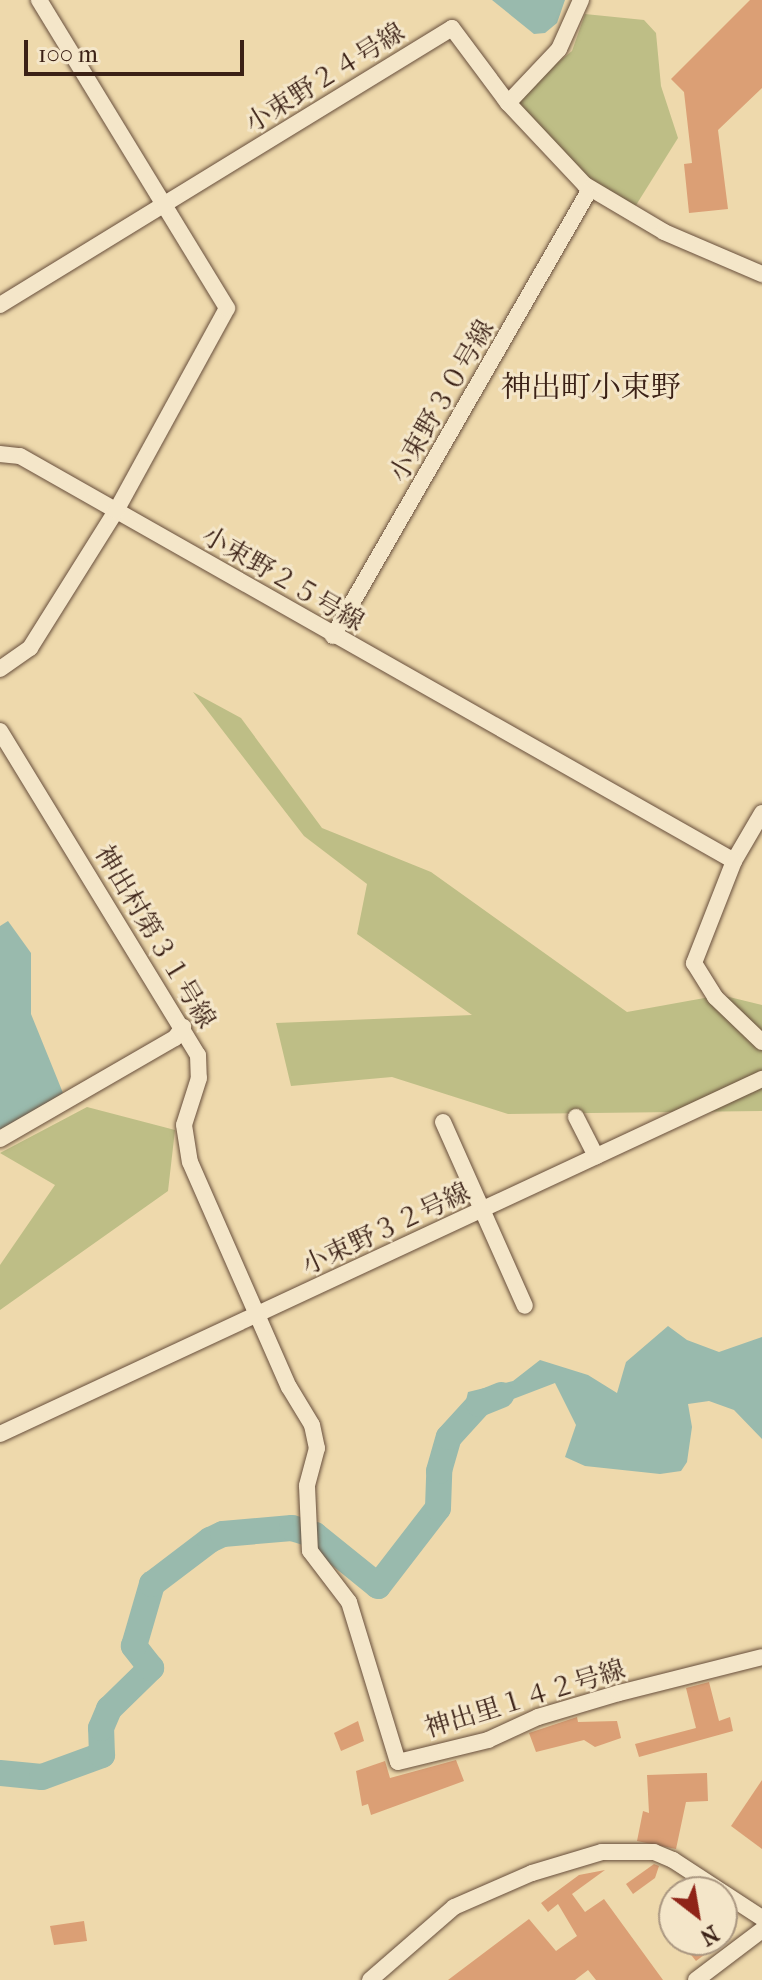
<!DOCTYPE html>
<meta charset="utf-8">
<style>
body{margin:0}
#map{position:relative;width:762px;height:1980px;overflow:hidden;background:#eed9ac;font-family:"IM FELL French Canon","Noto Serif JP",serif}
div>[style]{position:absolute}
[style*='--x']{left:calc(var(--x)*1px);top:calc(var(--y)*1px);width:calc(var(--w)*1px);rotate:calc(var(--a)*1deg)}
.green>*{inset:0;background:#bebe86}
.water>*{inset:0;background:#99baad}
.river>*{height:26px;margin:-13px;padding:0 13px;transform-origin:13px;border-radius:13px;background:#99baad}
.building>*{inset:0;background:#db9f75}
.roads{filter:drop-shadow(0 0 2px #684f3c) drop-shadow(0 0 2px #684f3c)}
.street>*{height:16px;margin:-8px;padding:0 8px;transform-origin:8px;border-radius:8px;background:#f4e6c9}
span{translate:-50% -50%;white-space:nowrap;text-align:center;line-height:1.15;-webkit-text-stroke:6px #f4e6c9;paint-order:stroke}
.street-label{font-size:26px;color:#3b2116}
.quarter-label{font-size:30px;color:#3b2116}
.north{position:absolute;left:658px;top:1876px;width:80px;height:80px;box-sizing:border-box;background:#f4e6c9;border:2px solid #aa9781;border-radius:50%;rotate:149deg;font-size:22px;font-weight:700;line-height:32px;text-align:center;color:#3b2116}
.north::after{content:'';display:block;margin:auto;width:28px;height:36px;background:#8f2418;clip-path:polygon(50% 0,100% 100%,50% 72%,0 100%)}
.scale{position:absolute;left:24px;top:40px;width:220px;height:36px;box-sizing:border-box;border:4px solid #3b2116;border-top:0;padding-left:10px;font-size:24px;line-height:28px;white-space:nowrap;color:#3b2116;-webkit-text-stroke:6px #f4e6c9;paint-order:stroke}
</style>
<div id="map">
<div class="green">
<div style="clip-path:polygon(585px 14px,644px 20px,656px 33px,661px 86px,678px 138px,633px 210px,592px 185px,517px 106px,540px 77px,572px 51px)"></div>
<div style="clip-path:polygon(193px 692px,241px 718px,322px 828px,431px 872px,627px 1012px,721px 995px,762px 1005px,762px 1111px,508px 1114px,392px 1077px,291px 1086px,276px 1023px,472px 1015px,357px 934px,367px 884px,304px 836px)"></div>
<div style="clip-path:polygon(87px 1107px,175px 1130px,168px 1191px,0 1310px,0 1265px,55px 1185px,0 1153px)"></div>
</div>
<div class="water">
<div style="clip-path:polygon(492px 0,565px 0,557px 23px,545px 33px,534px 34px)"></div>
<div style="clip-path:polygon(8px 921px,31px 953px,31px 1014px,63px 1093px,0 1133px,0 926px)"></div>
<div style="clip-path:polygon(668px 1326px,687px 1340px,719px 1352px,762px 1337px,762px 1439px,734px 1410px,709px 1401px,688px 1404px,692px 1427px,687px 1462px,681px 1471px,660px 1474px,585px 1466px,565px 1457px,576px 1425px,555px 1383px,474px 1414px,463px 1413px,468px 1392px,513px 1381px,540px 1360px,588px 1375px,617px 1393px,626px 1362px)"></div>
</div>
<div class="river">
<div style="--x:0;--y:1773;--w:42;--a:5.4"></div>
<div style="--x:42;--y:1777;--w:64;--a:-20.1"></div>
<div style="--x:102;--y:1755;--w:27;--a:-92"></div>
<div style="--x:101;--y:1728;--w:21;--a:-67"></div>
<div style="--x:109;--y:1709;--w:59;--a:-44.3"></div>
<div style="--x:151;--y:1668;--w:28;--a:-128"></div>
<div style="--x:134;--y:1646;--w:65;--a:-73.8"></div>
<div style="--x:152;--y:1584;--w:73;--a:-37.2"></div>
<div style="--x:210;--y:1540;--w:14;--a:-25"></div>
<div style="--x:223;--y:1534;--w:69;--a:-5"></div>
<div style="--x:292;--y:1528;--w:24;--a:17"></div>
<div style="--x:315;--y:1535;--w:81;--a:39"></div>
<div style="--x:378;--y:1586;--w:98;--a:-52.4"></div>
<div style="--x:438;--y:1508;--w:37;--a:-88"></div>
<div style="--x:439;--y:1471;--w:35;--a:-74"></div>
<div style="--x:449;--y:1437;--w:45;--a:-47.7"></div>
<div style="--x:479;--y:1404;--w:24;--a:-22"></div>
</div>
<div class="building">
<div style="clip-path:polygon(750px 0,762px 0,762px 88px,718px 130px,728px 209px,689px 213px,684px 164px,692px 163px,684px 92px,671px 79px)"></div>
<div style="clip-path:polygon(709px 1682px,719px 1721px,730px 1717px,733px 1731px,639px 1757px,635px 1744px,696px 1728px,686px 1688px)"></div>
<div style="clip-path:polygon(577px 1717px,578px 1722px,617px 1721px,621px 1738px,595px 1747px,584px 1740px,536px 1752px,529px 1733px)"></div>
<div style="clip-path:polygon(358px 1721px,364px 1741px,341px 1751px,334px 1733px)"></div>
<div style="clip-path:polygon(456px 1760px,464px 1781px,371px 1815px,368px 1804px,362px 1806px,356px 1771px,385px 1761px,390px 1778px)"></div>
<div style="clip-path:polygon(707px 1773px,708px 1801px,686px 1802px,676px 1849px,637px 1841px,643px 1811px,649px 1813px,647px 1775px)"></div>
<div style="clip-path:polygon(762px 1780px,762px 1849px,731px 1826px)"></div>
<div style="clip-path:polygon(654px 1864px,659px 1866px,655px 1878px,633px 1894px,626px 1884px)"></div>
<div style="clip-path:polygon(605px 1870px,572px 1894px,585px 1912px,604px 1899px,663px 1980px,596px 1980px,588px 1970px,575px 1980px,448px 1980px,529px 1919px,556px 1951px,577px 1936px,558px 1904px,548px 1912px,541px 1903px,579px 1875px)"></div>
<div style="clip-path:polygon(84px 1921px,87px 1941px,54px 1945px,50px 1926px)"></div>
<div style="clip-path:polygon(699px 1940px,724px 1940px,696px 1961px,687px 1950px)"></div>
</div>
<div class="roads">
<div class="street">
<div style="--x:508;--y:103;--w:74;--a:-46.6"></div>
<div style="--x:559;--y:49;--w:54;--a:-65.8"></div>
<div style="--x:0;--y:305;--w:530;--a:-31.5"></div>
<div style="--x:452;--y:28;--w:94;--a:53.3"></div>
<div style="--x:508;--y:103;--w:112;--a:46.8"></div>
<div style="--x:585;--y:185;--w:92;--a:30.7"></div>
<div style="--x:664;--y:232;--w:107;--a:23.2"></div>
<div style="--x:0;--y:454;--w:20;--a:6"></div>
<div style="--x:20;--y:456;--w:821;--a:29.56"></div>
<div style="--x:333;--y:636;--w:516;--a:-60.1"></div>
<div style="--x:0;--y:669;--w:37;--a:-35"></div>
<div style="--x:30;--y:648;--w:162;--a:-57.9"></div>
<div style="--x:116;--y:511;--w:231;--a:-61.3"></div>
<div style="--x:227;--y:308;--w:361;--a:-121.4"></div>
<div style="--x:0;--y:731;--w:380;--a:58.6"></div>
<div style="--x:198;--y:1055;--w:23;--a:88"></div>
<div style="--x:199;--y:1078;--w:49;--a:107.7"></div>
<div style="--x:184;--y:1125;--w:37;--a:81"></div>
<div style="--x:190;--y:1162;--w:246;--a:66.3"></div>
<div style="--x:289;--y:1387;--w:44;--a:58.8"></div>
<div style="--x:312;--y:1425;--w:24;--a:78"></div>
<div style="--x:317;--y:1448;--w:39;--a:105"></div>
<div style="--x:307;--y:1486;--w:65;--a:87.4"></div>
<div style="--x:310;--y:1551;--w:64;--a:52.6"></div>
<div style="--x:349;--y:1602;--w:167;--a:73"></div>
<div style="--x:398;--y:1762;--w:93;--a:-13.7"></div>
<div style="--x:488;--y:1740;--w:55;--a:-24.7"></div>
<div style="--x:538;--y:1717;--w:84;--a:-16.5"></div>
<div style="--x:619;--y:1693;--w:147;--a:-14.1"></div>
<div style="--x:762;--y:813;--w:56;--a:120.3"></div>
<div style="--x:734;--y:861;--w:110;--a:111.4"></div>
<div style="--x:694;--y:963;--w:40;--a:58"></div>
<div style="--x:715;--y:997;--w:65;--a:43.8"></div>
<div style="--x:576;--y:1117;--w:44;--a:62.9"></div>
<div style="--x:443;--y:1122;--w:201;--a:66"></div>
<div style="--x:0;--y:1139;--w:202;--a:-30"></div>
<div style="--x:175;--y:1038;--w:14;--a:-54"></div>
<div style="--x:0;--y:1434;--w:841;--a:-24.98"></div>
<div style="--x:370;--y:1980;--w:111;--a:-41"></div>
<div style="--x:454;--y:1907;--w:85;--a:-23.6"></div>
<div style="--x:532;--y:1873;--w:73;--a:-16.7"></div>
<div style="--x:602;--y:1852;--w:52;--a:0"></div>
<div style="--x:654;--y:1852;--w:21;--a:23"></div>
<div style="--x:673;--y:1860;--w:106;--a:33.1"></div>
<div style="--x:696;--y:1980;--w:83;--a:-37.1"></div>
</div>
</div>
<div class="street-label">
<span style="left:325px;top:78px;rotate:-32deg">小束野２４号線</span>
<span style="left:442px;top:401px;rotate:-60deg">小束野３０号線</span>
<span style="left:283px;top:579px;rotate:30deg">小束野２５号線</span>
<span style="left:155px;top:937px;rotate:59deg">神出村第３１号線</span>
<span style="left:386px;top:1229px;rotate:-25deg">小束野３２号線</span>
<span style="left:525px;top:1699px;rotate:-17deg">神出里１４２号線</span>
</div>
<div class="quarter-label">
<span style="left:591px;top:388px">神出町小束野</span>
</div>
<div class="north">N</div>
<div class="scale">100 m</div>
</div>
